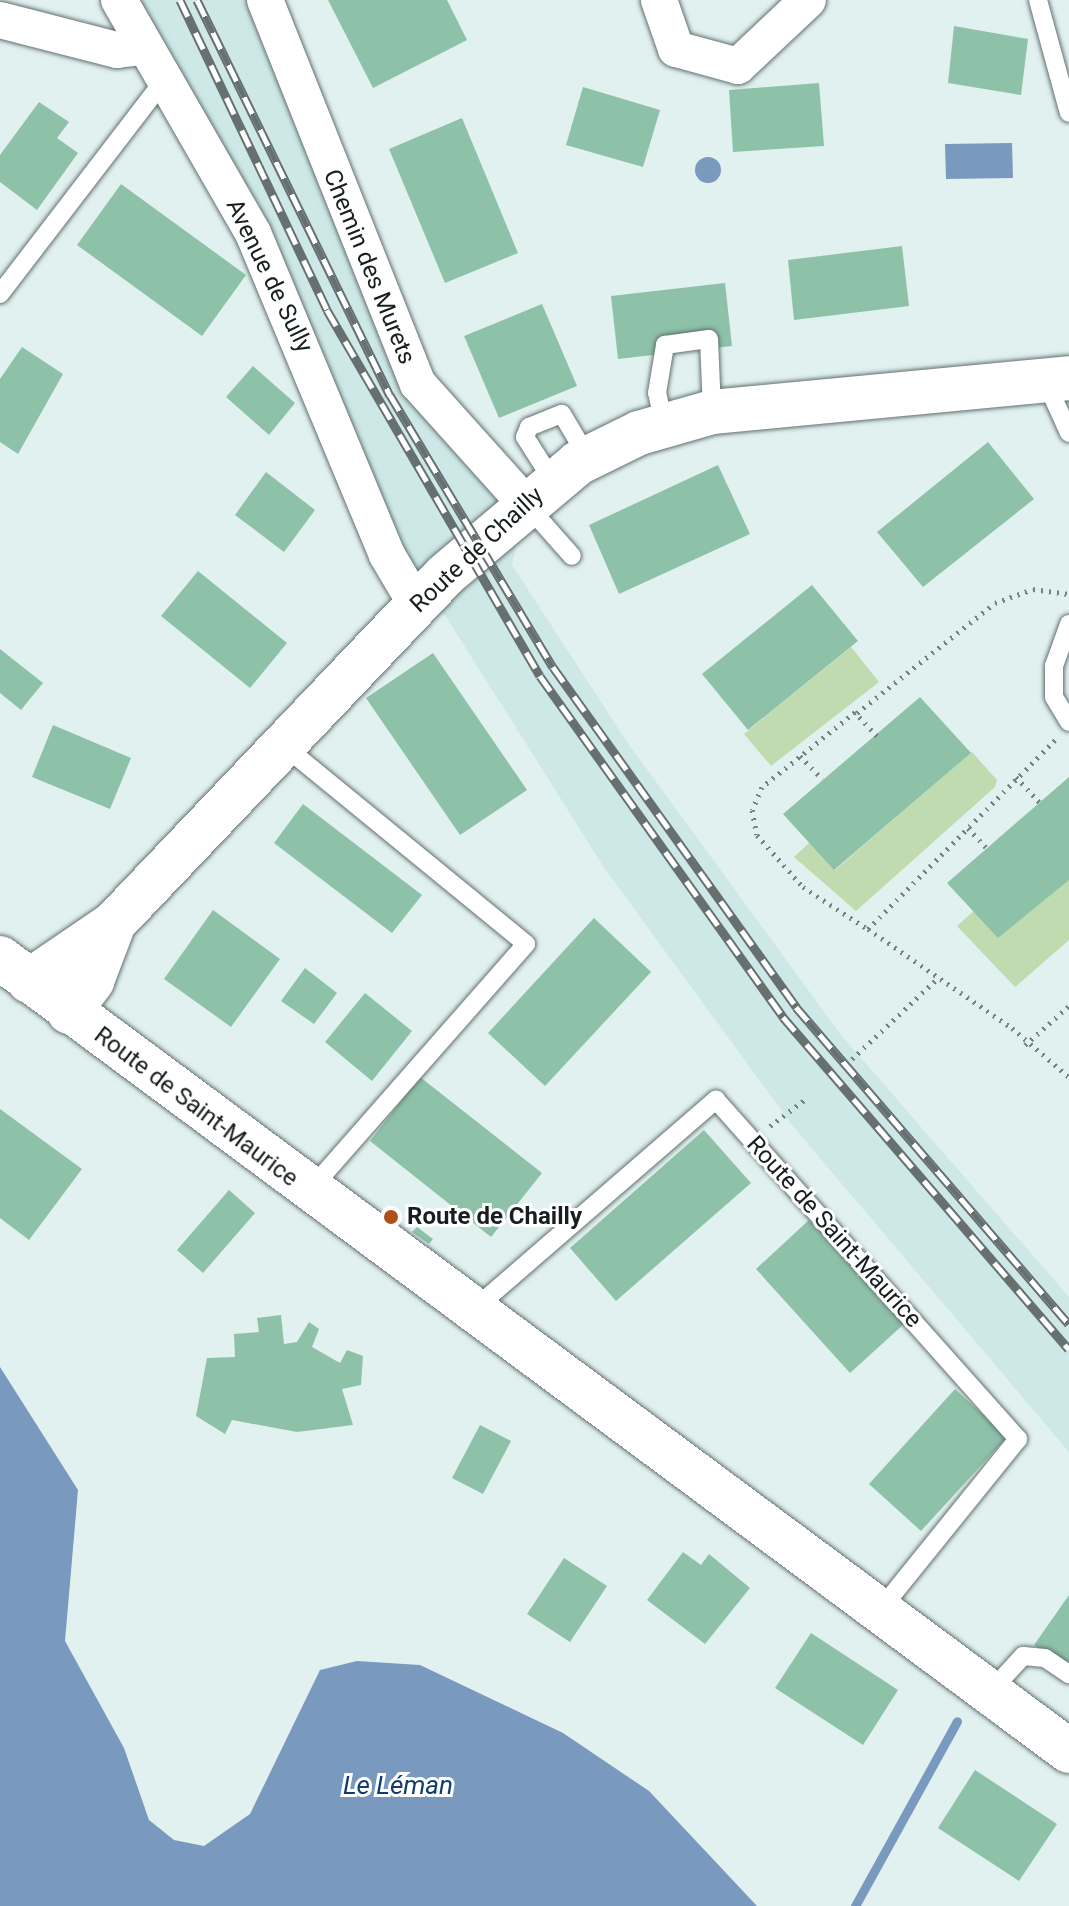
<!DOCTYPE html>
<meta charset="utf-8">
<style>
body{margin:0}
#map{position:relative;width:1069px;height:1906px;overflow:hidden;background:#e1f1f0;font-family:Roboto,sans-serif}
div>[style]{position:absolute}
[style*='--x']{left:calc(var(--x)*1px);top:calc(var(--y)*1px);width:calc(var(--w)*1px);rotate:calc(var(--a)*1deg)}
.built>*{inset:0;background:#cee8e7}
.green>*{inset:0;background:#bfdbaf}
.water>*{inset:0;background:#7a99bf}
.round{border-radius:50%}
.stream>*{height:9px;margin:-4.5px;padding:0 4.5px;transform-origin:4.5px;border-radius:4.5px;background:#7a99bf}
.building>*{inset:0;background:#8dc2a9}
.path>*{height:5px;margin-top:-2.5px;transform-origin:0;background:repeating-linear-gradient(90deg,#778181 0 2px,transparent 0 8px)}
.roads{filter:drop-shadow(0 0 2px #627070) drop-shadow(0 0 2px #627070)}
.lane>*{height:18px;margin:-9px;padding:0 9px;transform-origin:9px;border-radius:9px;background:#fff}
.street>*{height:36px;margin:-18px;padding:0 18px;transform-origin:18px;border-radius:18px;background:#fff}
.secondary>*{height:44px;margin:-22px;padding:0 22px;transform-origin:22px;border-radius:22px;background:#fff}
.primary>*{height:44px;margin:-22px;padding:0 22px;transform-origin:22px;border-radius:22px;background:#fff}
.rail>*{height:9px;margin-top:-4.5px;transform-origin:0;background:repeating-linear-gradient(90deg,#fff 0 18px,#667070 0 36px);box-sizing:border-box;border-block:2px solid #667070}
.dots>*{width:22px;height:22px;translate:-50% -50%;box-sizing:border-box;border:4px solid #fff;border-radius:50%}
span{translate:-50% -50%;white-space:nowrap;text-align:center;line-height:1.15;-webkit-text-stroke:6px #fff;paint-order:stroke}
.street-label{font-size:24px;color:#181e1e}
.poi-label{font-size:24px;color:#181e1e;font-weight:700}
.left{translate:0 -50%;text-align:left}
.water-label{font-size:26px;color:#103c6d;font-style:italic}
</style>
<div id="map">
<div class="built">
<div style="clip-path:polygon(119px 0,265px 0,418px 384px,524px 502px,512px 565px,627px 742px,841px 1035px,1069px 1297px,1069px 1452px,792px 1125px,605px 869px,445px 615px,416px 604px,329px 404px)"></div>
</div>
<div class="green">
<div style="clip-path:polygon(851px 647px,879px 682px,771px 766px,744px 734px)"></div>
<div style="clip-path:polygon(972px 752px,997px 780px,995px 787px,856px 911px,794px 857px,811px 841px,835px 870px)"></div>
<div style="clip-path:polygon(1069px 879px,1069px 940px,1015px 987px,957px 926px,976px 909px,998px 937px)"></div>
</div>
<div class="water">
<div style="clip-path:polygon(1012px 143px,1013px 178px,946px 179px,945px 144px)"></div>
<div class="round" style="left:695px;top:157px;width:26px;height:26px"></div>
<div style="clip-path:polygon(0 1367px,78px 1490px,65px 1641px,124px 1748px,149px 1820px,174px 1840px,204px 1846px,250px 1814px,320px 1670px,357px 1661px,420px 1665px,563px 1733px,649px 1791px,757px 1906px,0 1906px)"></div>
</div>
<div class="stream">
<div style="--x:855;--y:1906;--w:211;--a:-61.1"></div>
</div>
<div class="building">
<div style="clip-path:polygon(328px 0,447px 0,467px 40px,373px 88px)"></div>
<div style="clip-path:polygon(954px 26px,1028px 39px,1021px 95px,948px 83px)"></div>
<div style="clip-path:polygon(819px 83px,824px 146px,733px 152px,729px 90px)"></div>
<div style="clip-path:polygon(583px 87px,660px 110px,643px 167px,566px 145px)"></div>
<div style="clip-path:polygon(39px 102px,69px 122px,57px 138px,78px 153px,37px 210px,0 182px,0 155px)"></div>
<div style="clip-path:polygon(462px 118px,518px 253px,445px 283px,389px 149px)"></div>
<div style="clip-path:polygon(121px 184px,246px 275px,202px 336px,77px 245px)"></div>
<div style="clip-path:polygon(902px 246px,909px 306px,794px 320px,788px 260px)"></div>
<div style="clip-path:polygon(725px 283px,732px 346px,618px 359px,611px 296px)"></div>
<div style="clip-path:polygon(542px 304px,577px 386px,499px 418px,464px 336px)"></div>
<div style="clip-path:polygon(22px 347px,63px 374px,18px 454px,0 442px,0 379px)"></div>
<div style="clip-path:polygon(253px 366px,295px 403px,269px 435px,226px 397px)"></div>
<div style="clip-path:polygon(988px 442px,1034px 499px,923px 587px,877px 532px)"></div>
<div style="clip-path:polygon(718px 465px,750px 534px,619px 594px,589px 525px)"></div>
<div style="clip-path:polygon(266px 472px,315px 510px,284px 552px,235px 515px)"></div>
<div style="clip-path:polygon(198px 571px,287px 643px,250px 688px,161px 616px)"></div>
<div style="clip-path:polygon(812px 585px,858px 641px,748px 730px,702px 674px)"></div>
<div style="clip-path:polygon(0 649px,43px 683px,21px 710px,0 693px)"></div>
<div style="clip-path:polygon(433px 653px,527px 790px,460px 835px,366px 698px)"></div>
<div style="clip-path:polygon(920px 697px,971px 753px,834px 870px,783px 814px)"></div>
<div style="clip-path:polygon(53px 725px,131px 758px,110px 809px,32px 777px)"></div>
<div style="clip-path:polygon(1069px 777px,1069px 880px,998px 938px,947px 883px)"></div>
<div style="clip-path:polygon(303px 804px,422px 895px,392px 933px,274px 843px)"></div>
<div style="clip-path:polygon(213px 910px,280px 959px,231px 1027px,164px 979px)"></div>
<div style="clip-path:polygon(594px 918px,651px 972px,545px 1086px,488px 1033px)"></div>
<div style="clip-path:polygon(305px 968px,337px 993px,314px 1024px,281px 1001px)"></div>
<div style="clip-path:polygon(365px 993px,412px 1031px,372px 1081px,325px 1042px)"></div>
<div style="clip-path:polygon(420px 1077px,542px 1173px,491px 1237px,370px 1141px)"></div>
<div style="clip-path:polygon(0 1109px,82px 1169px,29px 1240px,0 1218px)"></div>
<div style="clip-path:polygon(704px 1130px,751px 1183px,616px 1301px,570px 1248px)"></div>
<div style="clip-path:polygon(229px 1190px,255px 1213px,203px 1273px,177px 1250px)"></div>
<div style="clip-path:polygon(809px 1220px,904px 1324px,850px 1373px,756px 1269px)"></div>
<div style="clip-path:polygon(417px 1227px,433px 1239px,429px 1244px,412px 1232px)"></div>
<div style="clip-path:polygon(281px 1315px,284px 1344px,297px 1342px,309px 1322px,319px 1329px,312px 1347px,340px 1363px,347px 1350px,363px 1356px,361px 1385px,342px 1389px,353px 1425px,297px 1432px,232px 1420px,225px 1434px,196px 1416px,207px 1358px,235px 1357px,234px 1334px,259px 1332px,257px 1318px)"></div>
<div style="clip-path:polygon(955px 1389px,1007px 1437px,921px 1531px,869px 1484px)"></div>
<div style="clip-path:polygon(480px 1425px,511px 1441px,483px 1494px,452px 1478px)"></div>
<div style="clip-path:polygon(683px 1552px,701px 1565px,709px 1554px,750px 1588px,705px 1644px,647px 1600px)"></div>
<div style="clip-path:polygon(564px 1558px,607px 1586px,570px 1642px,527px 1614px)"></div>
<div style="clip-path:polygon(1069px 1595px,1069px 1667px,1034px 1645px)"></div>
<div style="clip-path:polygon(811px 1633px,898px 1690px,863px 1745px,775px 1688px)"></div>
<div style="clip-path:polygon(975px 1770px,1057px 1824px,1019px 1881px,938px 1828px)"></div>
</div>
<div class="path">
<div style="--x:857;--y:713;--w:176;--a:-38.6"></div>
<div style="--x:995;--y:603;--w:40;--a:-20.2"></div>
<div style="--x:1033;--y:589;--w:36;--a:8"></div>
<div style="--x:877;--y:736;--w:33;--a:-133"></div>
<div style="--x:855;--y:712;--w:119;--a:141.1"></div>
<div style="--x:762;--y:787;--w:25;--a:113"></div>
<div style="--x:752;--y:810;--w:25;--a:79"></div>
<div style="--x:757;--y:835;--w:69;--a:48.5"></div>
<div style="--x:803;--y:887;--w:77;--a:32.9"></div>
<div style="--x:868;--y:929;--w:269;--a:-45.3"></div>
<div style="--x:800;--y:756;--w:32;--a:46"></div>
<div style="--x:1016;--y:777;--w:35;--a:47"></div>
<div style="--x:968;--y:828;--w:26;--a:47"></div>
<div style="--x:868;--y:929;--w:175;--a:34.5"></div>
<div style="--x:1012;--y:1028;--w:75;--a:40.7"></div>
<div style="--x:1025;--y:1045;--w:59;--a:-41.6"></div>
<div style="--x:852;--y:1059;--w:118;--a:-43.3"></div>
<div style="--x:770;--y:1126;--w:46;--a:-37.1"></div>
</div>
<div class="roads">
<div class="lane">
<div style="--x:1038;--y:0;--w:117;--a:74.7"></div>
<div style="--x:0;--y:294;--w:266;--a:-52.5"></div>
<div style="--x:1045;--y:380;--w:58;--a:65.6"></div>
<div style="--x:664;--y:425;--w:33;--a:-102"></div>
<div style="--x:657;--y:393;--w:49;--a:-80.5"></div>
<div style="--x:665;--y:345;--w:44;--a:-7.8"></div>
<div style="--x:709;--y:339;--w:73;--a:87.6"></div>
<div style="--x:553;--y:481;--w:52;--a:-122.5"></div>
<div style="--x:525;--y:437;--w:11;--a:-68"></div>
<div style="--x:529;--y:427;--w:35;--a:-22"></div>
<div style="--x:562;--y:414;--w:51;--a:59.4"></div>
<div style="--x:526;--y:504;--w:69;--a:48.5"></div>
<div style="--x:1069;--y:624;--w:45;--a:109.7"></div>
<div style="--x:1054;--y:666;--w:31;--a:90"></div>
<div style="--x:1054;--y:697;--w:29;--a:59"></div>
<div style="--x:283;--y:745;--w:314;--a:39.3"></div>
<div style="--x:526;--y:944;--w:327;--a:131.3"></div>
<div style="--x:472;--y:1311;--w:323;--a:-40.9"></div>
<div style="--x:716;--y:1100;--w:454;--a:48.3"></div>
<div style="--x:1018;--y:1439;--w:221;--a:128.9"></div>
<div style="--x:990;--y:1692;--w:49;--a:-47.5"></div>
<div style="--x:1023;--y:1656;--w:22;--a:5"></div>
<div style="--x:1045;--y:1658;--w:29;--a:34"></div>
</div>
<div class="street">
<div style="--x:119;--y:0;--w:269;--a:60.1"></div>
<div style="--x:253;--y:233;--w:349;--a:67.4"></div>
<div style="--x:387;--y:555;--w:57;--a:59.4"></div>
<div style="--x:265;--y:0;--w:413;--a:68.3"></div>
<div style="--x:418;--y:384;--w:159;--a:48.1"></div>
<div style="--x:659;--y:0;--w:52;--a:70.9"></div>
<div style="--x:676;--y:49;--w:64;--a:15.3"></div>
<div style="--x:738;--y:66;--w:96;--a:-43.3"></div>
<div style="--x:0;--y:20;--w:121;--a:14.4"></div>
<div style="--x:117;--y:50;--w:24;--a:-7"></div>
</div>
<div class="secondary">
<div style="--x:29;--y:981;--w:103;--a:-34.3"></div>
<div style="--x:114;--y:923;--w:479;--a:-46.4"></div>
<div style="--x:444;--y:576;--w:175;--a:-40.1"></div>
<div style="--x:578;--y:463;--w:68;--a:-26.2"></div>
<div style="--x:639;--y:433;--w:76;--a:-16"></div>
<div style="--x:712;--y:412;--w:359;--a:-5.4"></div>
<div style="--x:69;--y:1012;--w:39;--a:-53"></div>
<div style="--x:92;--y:981;--w:62;--a:-69.2"></div>
</div>
<div class="primary">
<div style="--x:0;--y:958;--w:1331;--a:36.57"></div>
</div>
</div>
<div class="rail">
<div style="--x:180;--y:0;--w:343;--a:64.6"></div>
<div style="--x:327;--y:310;--w:423;--a:59.8"></div>
<div style="--x:540;--y:676;--w:419;--a:54.5"></div>
<div style="--x:783;--y:1017;--w:438;--a:49.3"></div>
<div style="--x:197;--y:0;--w:440;--a:64"></div>
<div style="--x:390;--y:395;--w:317;--a:59.1"></div>
<div style="--x:553;--y:667;--w:418;--a:54.4"></div>
<div style="--x:796;--y:1007;--w:418;--a:49.3"></div>
</div>
<div class="dots">
<div style="left:391px;top:1217px;background:#b24f17"></div>
</div>
<div class="street-label">
<span style="left:369px;top:267px;rotate:68deg">Chemin des Murets</span>
<span style="left:269px;top:276px;rotate:64deg">Avenue de Sully</span>
<span style="left:477px;top:550px;rotate:-43deg">Route de Chailly</span>
<span style="left:196px;top:1107px;rotate:37deg">Route de Saint-Maurice</span>
<span style="left:834px;top:1232px;rotate:48deg">Route de Saint-Maurice</span>
</div>
<div class="poi-label">
<span class="left" style="left:407px;top:1217px">Route de Chailly</span>
</div>
<div class="water-label">
<span style="left:398px;top:1786px">Le Léman</span>
</div>
</div>
